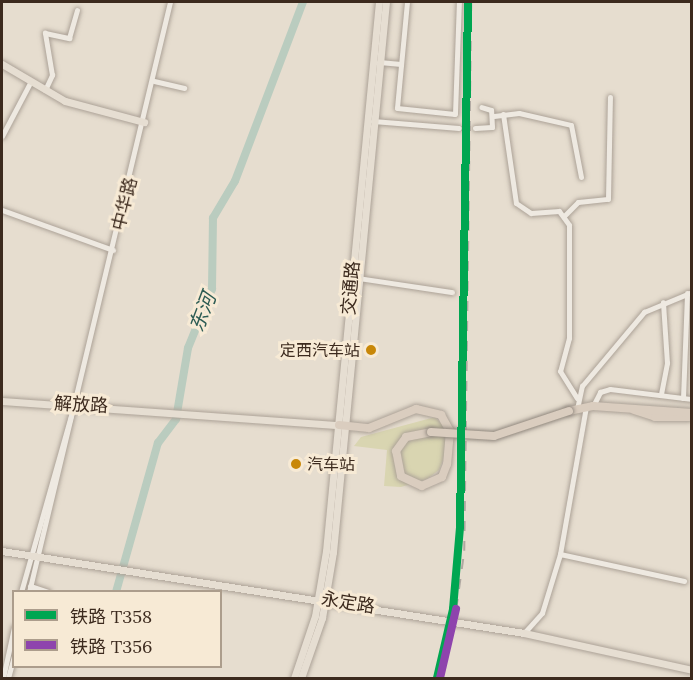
<!DOCTYPE html>
<meta charset="utf-8">
<style>
body{margin:0}
#map{position:relative;width:693px;height:680px;overflow:hidden;background:#e6ddcf;font-family:Lora,"Noto Sans SC",serif}
div>[style]{position:absolute}
[style*='--x']{left:calc(var(--x)*1px);top:calc(var(--y)*1px);width:calc(var(--w)*1px);rotate:calc(var(--a)*1deg)}
.green>*{inset:0;background:#d9d5b1}
.river>*{height:8px;margin:-4px;padding:0 4px;transform-origin:4px;border-radius:4px;background:#baccbf}
.minor-tunnel>*{height:5px;margin-top:-2.5px;transform-origin:0;background:repeating-linear-gradient(90deg,#c4b9ac 0 5px,transparent 0 7.5px)}
.roads{filter:drop-shadow(0 0 2px #aca297) drop-shadow(0 0 2px #aca297)}
.minor>*{height:5px;margin:-2.5px;padding:0 2.5px;transform-origin:2.5px;border-radius:2.5px;background:#eee9e1}
.major>*{height:7px;margin:-3.5px;padding:0 3.5px;transform-origin:3.5px;border-radius:3.5px;background:#e6ded2}
.highway>*{height:8px;margin:-4px;padding:0 4px;transform-origin:4px;border-radius:4px;background:#dacdbf}
.rail>*{height:1.5px;margin-top:-0.75px;transform-origin:0;background:repeating-linear-gradient(90deg,#aea7a0 0 10px,transparent 0 20px)}
.bridges{filter:drop-shadow(0 0 2px #91887e) drop-shadow(0 0 2px #91887e)}
.highway-bridge>*{height:8px;margin:-4px;padding:0 4px;transform-origin:4px;border-radius:4px;background:#dacdbf}
.rail-1>*{height:8px;margin:-4px;padding:0 4px;transform-origin:4px;border-radius:4px;background:#00a651}
.rail-2>*{height:8px;margin:-4px;padding:0 4px;transform-origin:4px;border-radius:4px;background:#8e44ad}
.dots>*{width:16px;height:16px;translate:-50% -50%;box-sizing:border-box;border:3px solid #f7ead5;border-radius:50%}
span{translate:-50% -50%;white-space:nowrap;text-align:center;line-height:1.15;-webkit-text-stroke:6px #f7ead5;paint-order:stroke}
.bus-label{font-size:16px;color:#3c2a1e}
.right{translate:-100% -50%;text-align:right}
.left{translate:0 -50%;text-align:left}
.street-label{font-size:18px;color:#3c2a1e}
.water-label{font-size:20px;color:#2d5c54;font-style:italic}
.frame{position:absolute;inset:0;border:3px solid #3c2a1e;pointer-events:none}
.legend{position:absolute;left:12px;top:590px;width:210px;height:78px;box-sizing:border-box;background:#f7ead5;border:2px solid #ac9d8c;margin:0;padding:8px 10px;list-style:none;font-size:18px;color:#3c2a1e}
.legend li{display:flex;align-items:center;gap:12px;height:30px}
.legend b{width:30px;border:2px solid #ac9d8c}
</style>
<div id="map">
<div class="green">
<div style="clip-path:polygon(435px 417px,444px 427px,446px 452px,439px 470px,427px 479px,401px 487px,384px 486px,387px 450px,354px 446px,361px 437px)"></div>
</div>
<div class="river">
<div style="--x:116;--y:592;--w:155;--a:-74.3"></div>
<div style="--x:158;--y:443;--w:30;--a:-53"></div>
<div style="--x:176;--y:419;--w:72;--a:-80.4"></div>
<div style="--x:188;--y:348;--w:64;--a:-67.9"></div>
<div style="--x:212;--y:289;--w:71;--a:-89.2"></div>
<div style="--x:213;--y:218;--w:43;--a:-59.3"></div>
<div style="--x:235;--y:181;--w:191;--a:-69.2"></div>
</div>
<div class="minor-tunnel">
<div style="--x:459;--y:128;--w:16;--a:0"></div>
</div>
<div class="roads">
<div class="minor">
<div style="--x:407;--y:2;--w:106;--a:95.4"></div>
<div style="--x:397;--y:108;--w:58;--a:5.9"></div>
<div style="--x:455;--y:114;--w:112;--a:-88"></div>
<div style="--x:379;--y:62;--w:22;--a:5"></div>
<div style="--x:154;--y:81;--w:31;--a:13"></div>
<div style="--x:45;--y:90;--w:17;--a:-65"></div>
<div style="--x:52;--y:75;--w:43;--a:-99.5"></div>
<div style="--x:45;--y:33;--w:25;--a:12"></div>
<div style="--x:69;--y:38;--w:29;--a:-74"></div>
<div style="--x:503;--y:114;--w:90;--a:81.7"></div>
<div style="--x:516;--y:203;--w:18;--a:34"></div>
<div style="--x:531;--y:213;--w:28;--a:-4"></div>
<div style="--x:559;--y:211;--w:17;--a:54"></div>
<div style="--x:569;--y:225;--w:113;--a:90"></div>
<div style="--x:569;--y:338;--w:34;--a:105"></div>
<div style="--x:560;--y:371;--w:32;--a:58"></div>
<div style="--x:494;--y:116;--w:25;--a:-7"></div>
<div style="--x:519;--y:113;--w:53;--a:13"></div>
<div style="--x:571;--y:125;--w:53;--a:79.1"></div>
<div style="--x:373;--y:121;--w:86;--a:4.7"></div>
<div style="--x:475;--y:128;--w:17;--a:-3"></div>
<div style="--x:492;--y:127;--w:17;--a:-93"></div>
<div style="--x:491;--y:110;--w:10;--a:-163"></div>
<div style="--x:2;--y:136;--w:62;--a:-62.2"></div>
<div style="--x:2;--y:210;--w:118;--a:19.8"></div>
<div style="--x:565;--y:215;--w:18;--a:-45"></div>
<div style="--x:578;--y:202;--w:30;--a:-6"></div>
<div style="--x:608;--y:199;--w:102;--a:-88.9"></div>
<div style="--x:358;--y:278;--w:95;--a:8.5"></div>
<div style="--x:661;--y:394;--w:32;--a:-79"></div>
<div style="--x:667;--y:363;--w:61;--a:-93.8"></div>
<div style="--x:683;--y:398;--w:105;--a:-87.8"></div>
<div style="--x:593;--y:406;--w:16;--a:-63"></div>
<div style="--x:600;--y:392;--w:10;--a:-17"></div>
<div style="--x:610;--y:389;--w:83;--a:7"></div>
<div style="--x:577;--y:409;--w:24;--a:-78"></div>
<div style="--x:582;--y:386;--w:97;--a:-50"></div>
<div style="--x:644;--y:312;--w:52;--a:-22.6"></div>
<div style="--x:560;--y:554;--w:127;--a:12.3"></div>
<div style="--x:30;--y:586;--w:19;--a:18"></div>
<div style="--x:21;--y:592;--w:187;--a:-74.2"></div>
<div style="--x:29;--y:592;--w:607;--a:-76.56"></div>
<div style="--x:524;--y:633;--w:27;--a:-48"></div>
<div style="--x:542;--y:613;--w:62;--a:-73"></div>
<div style="--x:560;--y:554;--w:149;--a:-80"></div>
<div style="--x:3;--y:678;--w:52;--a:-77.8"></div>
<div style="--x:8;--y:678;--w:23;--a:-75"></div>
</div>
<div class="major">
<div style="--x:2;--y:64;--w:73;--a:30.4"></div>
<div style="--x:65;--y:101;--w:82;--a:14.9"></div>
<div style="--x:2;--y:401;--w:338;--a:4.1"></div>
<div style="--x:2;--y:551;--w:528;--a:8.93"></div>
<div style="--x:524;--y:633;--w:172;--a:12.4"></div>
<div style="--x:294;--y:678;--w:65;--a:-71.3"></div>
<div style="--x:315;--y:616;--w:66;--a:-80.4"></div>
<div style="--x:326;--y:551;--w:552;--a:-84.49"></div>
<div style="--x:301;--y:678;--w:64;--a:-70.7"></div>
<div style="--x:322;--y:618;--w:67;--a:-80.5"></div>
<div style="--x:333;--y:552;--w:553;--a:-84.5"></div>
</div>
<div class="highway">
<div style="--x:634;--y:410;--w:22;--a:18"></div>
<div style="--x:655;--y:417;--w:34;--a:0"></div>
<div style="--x:569;--y:411;--w:25;--a:-12"></div>
<div style="--x:593;--y:406;--w:99;--a:4"></div>
<div style="--x:339;--y:425;--w:30;--a:6"></div>
<div style="--x:369;--y:428;--w:51;--a:-22"></div>
<div style="--x:416;--y:409;--w:26;--a:13"></div>
<div style="--x:441;--y:415;--w:18;--a:61"></div>
<div style="--x:450;--y:431;--w:33;--a:95"></div>
<div style="--x:447;--y:464;--w:14;--a:111"></div>
<div style="--x:442;--y:477;--w:22;--a:156"></div>
<div style="--x:422;--y:486;--w:23;--a:-155"></div>
<div style="--x:401;--y:476;--w:25;--a:-101"></div>
<div style="--x:396;--y:451;--w:17;--a:-54"></div>
<div style="--x:406;--y:437;--w:25;--a:-11"></div>
</div>
</div>
<div class="rail">
<div style="--x:456;--y:609;--w:59;--a:-82.1"></div>
<div style="--x:464;--y:551;--w:549;--a:-89.27"></div>
</div>
<div class="bridges">
<div class="highway-bridge">
<div style="--x:431;--y:432;--w:63;--a:3.6"></div>
<div style="--x:494;--y:436;--w:79;--a:-18.4"></div>
</div>
</div>
<div class="rail-1">
<div style="--x:437;--y:678;--w:71;--a:-76.9"></div>
<div style="--x:453;--y:609;--w:82;--a:-85.1"></div>
<div style="--x:460;--y:527;--w:525;--a:-89.13"></div>
</div>
<div class="rail-2">
<div style="--x:440;--y:678;--w:71;--a:-76.9"></div>
</div>
<div class="dots">
<div style="left:371px;top:350px;background:#c88708"></div>
<div style="left:296px;top:464px;background:#c88708"></div>
</div>
<div class="bus-label">
<span class="right" style="left:360px;top:350px">定西汽车站</span>
<span class="left" style="left:307px;top:464px">汽车站</span>
</div>
<div class="street-label">
<span style="left:125px;top:204px;rotate:-76deg">中华路</span>
<span style="left:351px;top:288px;rotate:-85deg">交通路</span>
<span style="left:81px;top:405px;rotate:3deg">解放路</span>
<span style="left:348px;top:603px;rotate:9deg">永定路</span>
</div>
<div class="water-label">
<span style="left:202px;top:312px;rotate:-69deg">东河</span>
</div>
<div class="frame"></div>
<ul class="legend">
<li><b style="height:8px;background:#00a651"></b>铁路 T358</li>
<li><b style="height:8px;background:#8e44ad"></b>铁路 T356</li>
</ul>
</div>
